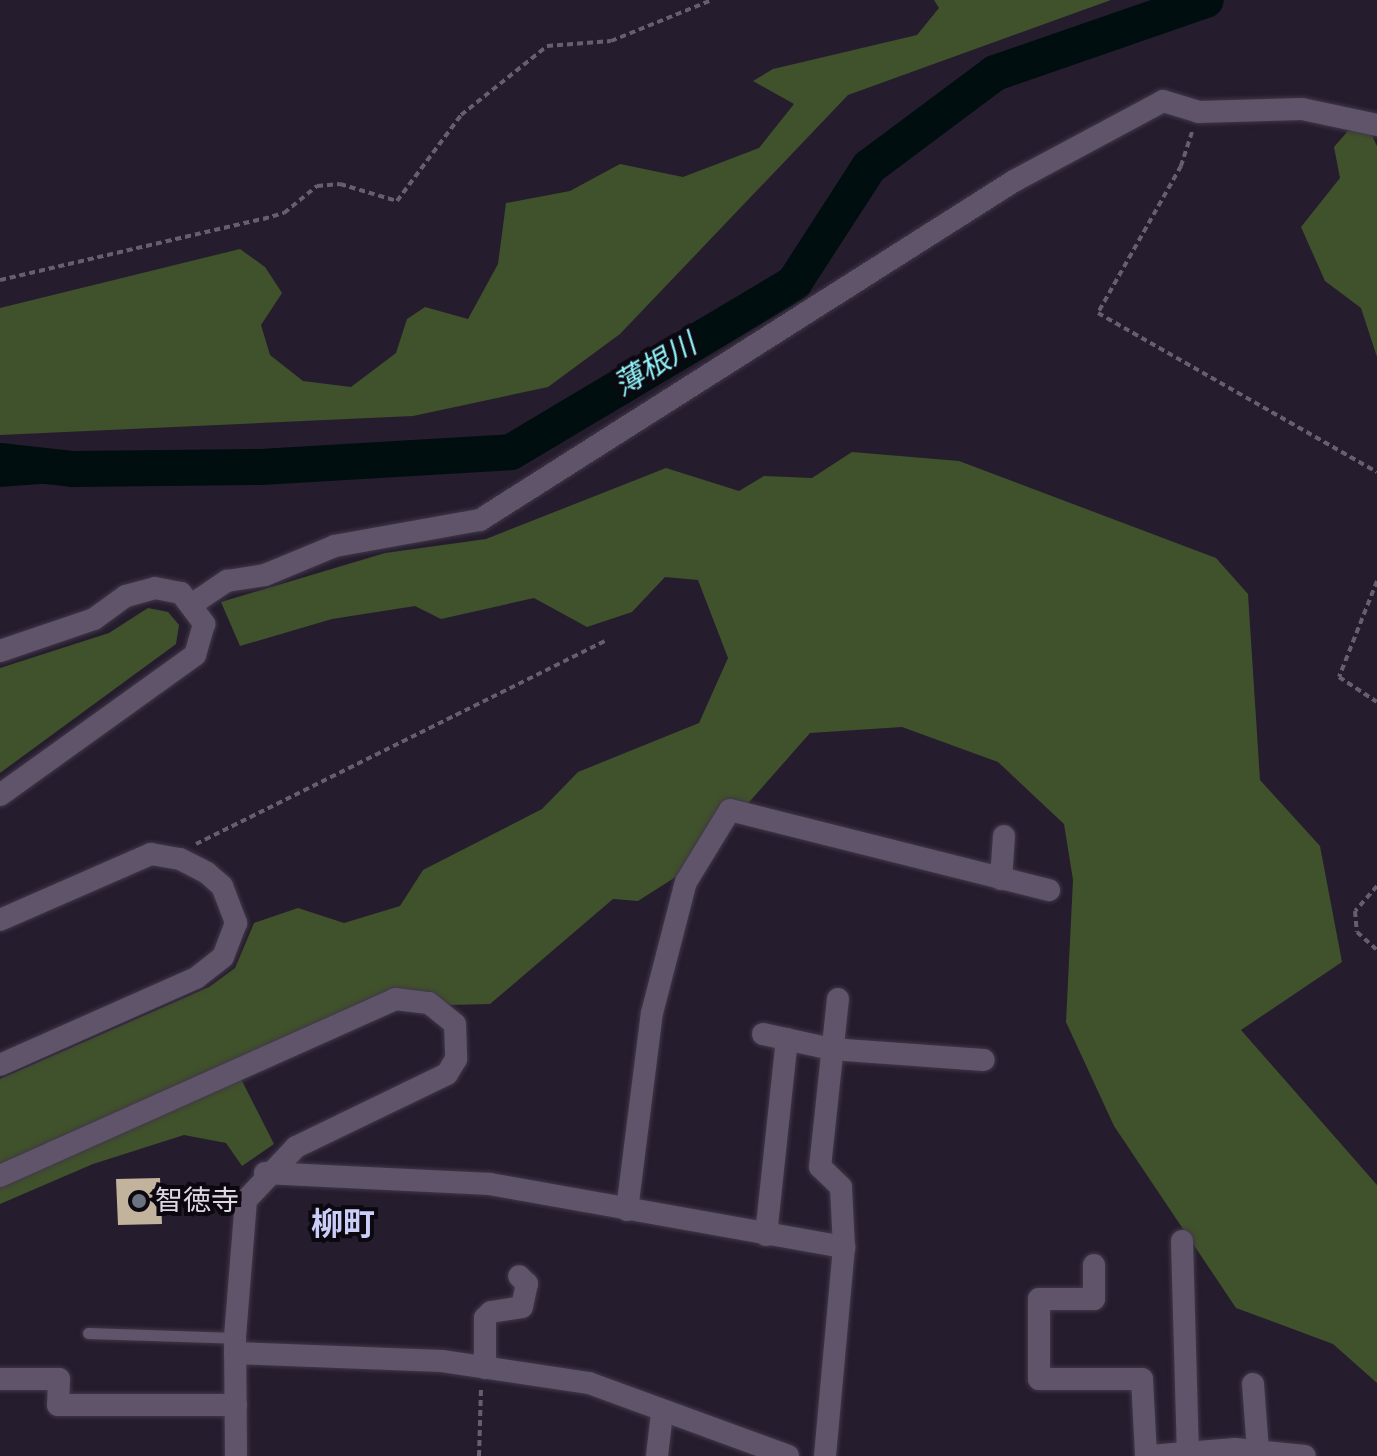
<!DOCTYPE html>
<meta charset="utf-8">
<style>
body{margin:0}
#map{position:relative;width:1377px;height:1456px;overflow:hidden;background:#251c2e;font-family:Jost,"Noto Sans JP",sans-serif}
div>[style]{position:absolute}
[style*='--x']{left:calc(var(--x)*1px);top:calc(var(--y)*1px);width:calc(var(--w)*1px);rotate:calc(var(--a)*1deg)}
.forest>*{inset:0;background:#40522b}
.water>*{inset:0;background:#000e10}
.river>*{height:36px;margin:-18px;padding:0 18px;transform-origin:18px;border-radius:18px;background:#000e10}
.building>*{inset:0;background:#c2b39c}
.path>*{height:4px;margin-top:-2px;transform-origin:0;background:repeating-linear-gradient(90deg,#675f6f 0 6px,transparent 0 10px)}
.roads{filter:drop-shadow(0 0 2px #403847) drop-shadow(0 0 2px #403847)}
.service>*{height:11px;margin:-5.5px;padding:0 5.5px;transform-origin:5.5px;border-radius:5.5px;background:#60546a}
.minor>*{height:22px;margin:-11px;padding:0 11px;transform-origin:11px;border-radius:11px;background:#60546a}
.tertiary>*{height:22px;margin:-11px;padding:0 11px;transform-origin:11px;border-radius:11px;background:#60546a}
.dots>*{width:22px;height:22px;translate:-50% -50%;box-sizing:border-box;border:4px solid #0c0810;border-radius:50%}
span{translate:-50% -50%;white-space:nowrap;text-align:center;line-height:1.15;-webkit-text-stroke:8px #0c0810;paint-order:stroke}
.poi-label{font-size:28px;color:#ddd6e3}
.left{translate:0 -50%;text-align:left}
.water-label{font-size:30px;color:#90f3f8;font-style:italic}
.quarter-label{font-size:32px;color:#cbcdf9;font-weight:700}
</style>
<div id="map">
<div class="forest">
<div style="clip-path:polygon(934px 0,1111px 0,848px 95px,620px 334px,548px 387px,413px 416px,0 435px,0 308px,240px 249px,265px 267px,282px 293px,261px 325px,270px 355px,303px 381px,351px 387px,396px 353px,407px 319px,425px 307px,468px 319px,498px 264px,506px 203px,570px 191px,620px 164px,683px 177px,759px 148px,794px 104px,753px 81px,773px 69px,917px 35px,939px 8px)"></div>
<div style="clip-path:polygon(1368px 127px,1377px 146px,1377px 357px,1361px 308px,1325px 281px,1301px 227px,1340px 178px,1334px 147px,1348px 131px)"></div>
<div style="clip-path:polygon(852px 452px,959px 461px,1216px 558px,1248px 594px,1260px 780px,1320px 846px,1342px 962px,1241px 1030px,1377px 1185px,1377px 1383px,1333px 1344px,1236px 1308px,1114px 1126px,1066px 1022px,1073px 880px,1064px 824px,998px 762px,902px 727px,810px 733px,693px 866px,638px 901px,613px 899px,490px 1004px,449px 1005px,417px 991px,0 1167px,0 1079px,209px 987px,235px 968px,254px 923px,298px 908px,344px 923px,400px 906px,423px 870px,542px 809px,578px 772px,699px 723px,728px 658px,698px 580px,665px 577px,632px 612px,587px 627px,534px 598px,441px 619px,415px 606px,332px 619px,240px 646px,221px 602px,385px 553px,486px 539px,666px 468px,739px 491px,764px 476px,812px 478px)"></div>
<div style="clip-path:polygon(148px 608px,168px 612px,179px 625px,176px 644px,0 773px,0 668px,109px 633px)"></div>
<div style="clip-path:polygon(241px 1079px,274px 1144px,242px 1166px,226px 1143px,184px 1135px,93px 1164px,0 1204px,0 1184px)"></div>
</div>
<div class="water">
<div style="clip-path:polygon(0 450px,41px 455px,139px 453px,121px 478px,0 487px)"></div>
</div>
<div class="river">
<div style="--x:0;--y:461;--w:72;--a:6.3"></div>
<div style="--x:72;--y:469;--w:189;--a:-0.6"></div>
<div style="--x:261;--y:467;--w:250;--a:-3.4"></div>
<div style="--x:511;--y:452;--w:330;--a:-30.8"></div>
<div style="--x:794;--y:283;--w:138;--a:-57.1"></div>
<div style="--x:869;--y:167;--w:157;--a:-36.7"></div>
<div style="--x:995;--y:73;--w:223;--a:-19.1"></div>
</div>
<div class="building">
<div style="clip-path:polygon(160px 1178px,162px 1224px,118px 1225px,116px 1179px)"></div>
</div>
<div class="path">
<div style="--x:1192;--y:132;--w:36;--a:108"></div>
<div style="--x:1181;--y:166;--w:169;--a:119.5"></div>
<div style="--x:1098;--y:313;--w:321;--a:29.7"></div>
<div style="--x:0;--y:280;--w:270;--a:-13.1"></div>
<div style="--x:263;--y:219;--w:22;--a:-16"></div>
<div style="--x:284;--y:213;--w:43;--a:-39.3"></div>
<div style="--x:317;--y:186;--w:23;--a:-5"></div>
<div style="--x:340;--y:184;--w:59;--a:16.6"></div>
<div style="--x:397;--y:201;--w:107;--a:-53.3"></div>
<div style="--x:461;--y:115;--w:110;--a:-38.7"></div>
<div style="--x:547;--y:46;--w:64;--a:-4.5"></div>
<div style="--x:611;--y:41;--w:109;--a:-22.1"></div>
<div style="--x:1377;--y:581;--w:103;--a:111.6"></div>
<div style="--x:1339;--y:677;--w:45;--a:33.3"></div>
<div style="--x:196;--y:844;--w:457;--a:-26.4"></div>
<div style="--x:1377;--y:886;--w:33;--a:131"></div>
<div style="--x:1355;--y:911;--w:21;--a:85"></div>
<div style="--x:1357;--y:932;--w:27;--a:42"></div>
<div style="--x:479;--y:1456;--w:69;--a:-88.3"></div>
</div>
<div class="roads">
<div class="service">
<div style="--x:88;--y:1333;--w:147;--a:1.9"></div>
</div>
<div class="minor">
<div style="--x:194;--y:603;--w:40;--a:-34"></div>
<div style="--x:227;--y:581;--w:38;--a:-9"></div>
<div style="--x:265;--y:575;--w:76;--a:-22.5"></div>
<div style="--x:335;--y:546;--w:147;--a:-10.2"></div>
<div style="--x:480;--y:520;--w:633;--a:-32.41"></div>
<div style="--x:1014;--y:181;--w:169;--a:-28.2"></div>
<div style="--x:1163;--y:101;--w:37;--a:17"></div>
<div style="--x:1198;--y:112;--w:104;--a:-1.7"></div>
<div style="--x:1302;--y:109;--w:77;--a:12"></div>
<div style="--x:1001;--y:879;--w:43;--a:-86"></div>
<div style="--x:763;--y:1034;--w:70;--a:12.4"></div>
<div style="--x:831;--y:1049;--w:153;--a:4.1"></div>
<div style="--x:265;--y:1173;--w:225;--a:2.8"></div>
<div style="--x:490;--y:1184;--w:360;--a:10.1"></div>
<div style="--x:627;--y:1210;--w:199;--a:-82.8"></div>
<div style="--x:652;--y:1013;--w:135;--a:-75.5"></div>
<div style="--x:686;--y:882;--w:84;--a:-58.6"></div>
<div style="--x:730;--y:810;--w:329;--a:14.1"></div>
<div style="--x:766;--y:1235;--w:197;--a:-83.9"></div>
<div style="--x:1182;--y:1241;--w:209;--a:88.4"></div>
<div style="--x:1094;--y:1265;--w:34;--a:90"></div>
<div style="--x:1094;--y:1299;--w:55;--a:180"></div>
<div style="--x:1039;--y:1299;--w:80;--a:90"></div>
<div style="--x:1039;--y:1379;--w:103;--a:0"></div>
<div style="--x:1142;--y:1379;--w:77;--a:87"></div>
<div style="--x:235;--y:1353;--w:207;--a:2.2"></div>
<div style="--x:442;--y:1361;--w:149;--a:8.5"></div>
<div style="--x:589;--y:1383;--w:212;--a:20.1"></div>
<div style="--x:485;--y:1368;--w:50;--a:-90"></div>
<div style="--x:485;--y:1318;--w:8;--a:-45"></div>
<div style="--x:491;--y:1312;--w:31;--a:-9"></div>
<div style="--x:522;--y:1307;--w:24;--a:-78"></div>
<div style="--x:527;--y:1284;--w:11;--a:-135"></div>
<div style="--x:0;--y:1379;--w:59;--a:0"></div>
<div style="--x:59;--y:1379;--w:26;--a:92"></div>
<div style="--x:58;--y:1405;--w:178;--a:0"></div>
<div style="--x:1253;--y:1384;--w:66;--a:85.7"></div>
<div style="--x:657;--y:1456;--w:43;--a:-83.4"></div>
<div style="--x:825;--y:1456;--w:210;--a:-84.8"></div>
<div style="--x:844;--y:1247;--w:60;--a:-92.9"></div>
<div style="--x:841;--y:1187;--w:29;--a:-136"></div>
<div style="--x:820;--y:1167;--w:169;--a:-83.9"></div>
<div style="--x:1150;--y:1456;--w:85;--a:-4.7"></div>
<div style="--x:1235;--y:1449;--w:70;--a:5.7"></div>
</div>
<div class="tertiary">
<div style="--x:0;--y:651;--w:99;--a:-18.8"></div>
<div style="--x:94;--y:619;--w:39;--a:-36"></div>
<div style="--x:126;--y:596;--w:30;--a:-15"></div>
<div style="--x:155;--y:588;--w:26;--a:11"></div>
<div style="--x:181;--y:593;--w:39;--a:53"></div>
<div style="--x:204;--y:624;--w:32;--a:106"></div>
<div style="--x:195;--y:655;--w:240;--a:144.3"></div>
<div style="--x:0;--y:920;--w:165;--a:-23.6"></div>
<div style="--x:151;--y:854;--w:29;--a:10"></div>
<div style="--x:180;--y:859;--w:30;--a:27"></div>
<div style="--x:207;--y:873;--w:20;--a:41"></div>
<div style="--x:222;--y:886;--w:40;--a:69"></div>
<div style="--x:236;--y:923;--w:36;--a:111"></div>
<div style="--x:223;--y:957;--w:34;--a:142"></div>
<div style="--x:196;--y:978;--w:214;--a:156.1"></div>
<div style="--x:0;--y:1176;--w:433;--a:-24.1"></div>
<div style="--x:395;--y:999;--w:34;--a:7"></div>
<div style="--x:429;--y:1003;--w:33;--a:39"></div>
<div style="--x:455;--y:1024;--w:35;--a:88"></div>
<div style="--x:456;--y:1059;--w:17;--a:121"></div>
<div style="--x:447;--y:1074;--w:168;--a:154.2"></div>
<div style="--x:296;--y:1147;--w:73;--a:133.3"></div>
<div style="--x:246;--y:1200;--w:138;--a:94.6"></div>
<div style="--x:235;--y:1338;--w:118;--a:89.5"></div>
</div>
</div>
<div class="dots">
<div style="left:139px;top:1201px;background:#6b7280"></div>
</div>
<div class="poi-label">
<span class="left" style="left:155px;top:1201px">智徳寺</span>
</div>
<div class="water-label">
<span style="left:655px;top:365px;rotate:-31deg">薄根川</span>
</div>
<div class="quarter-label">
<span style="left:343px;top:1224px">柳町</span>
</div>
</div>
